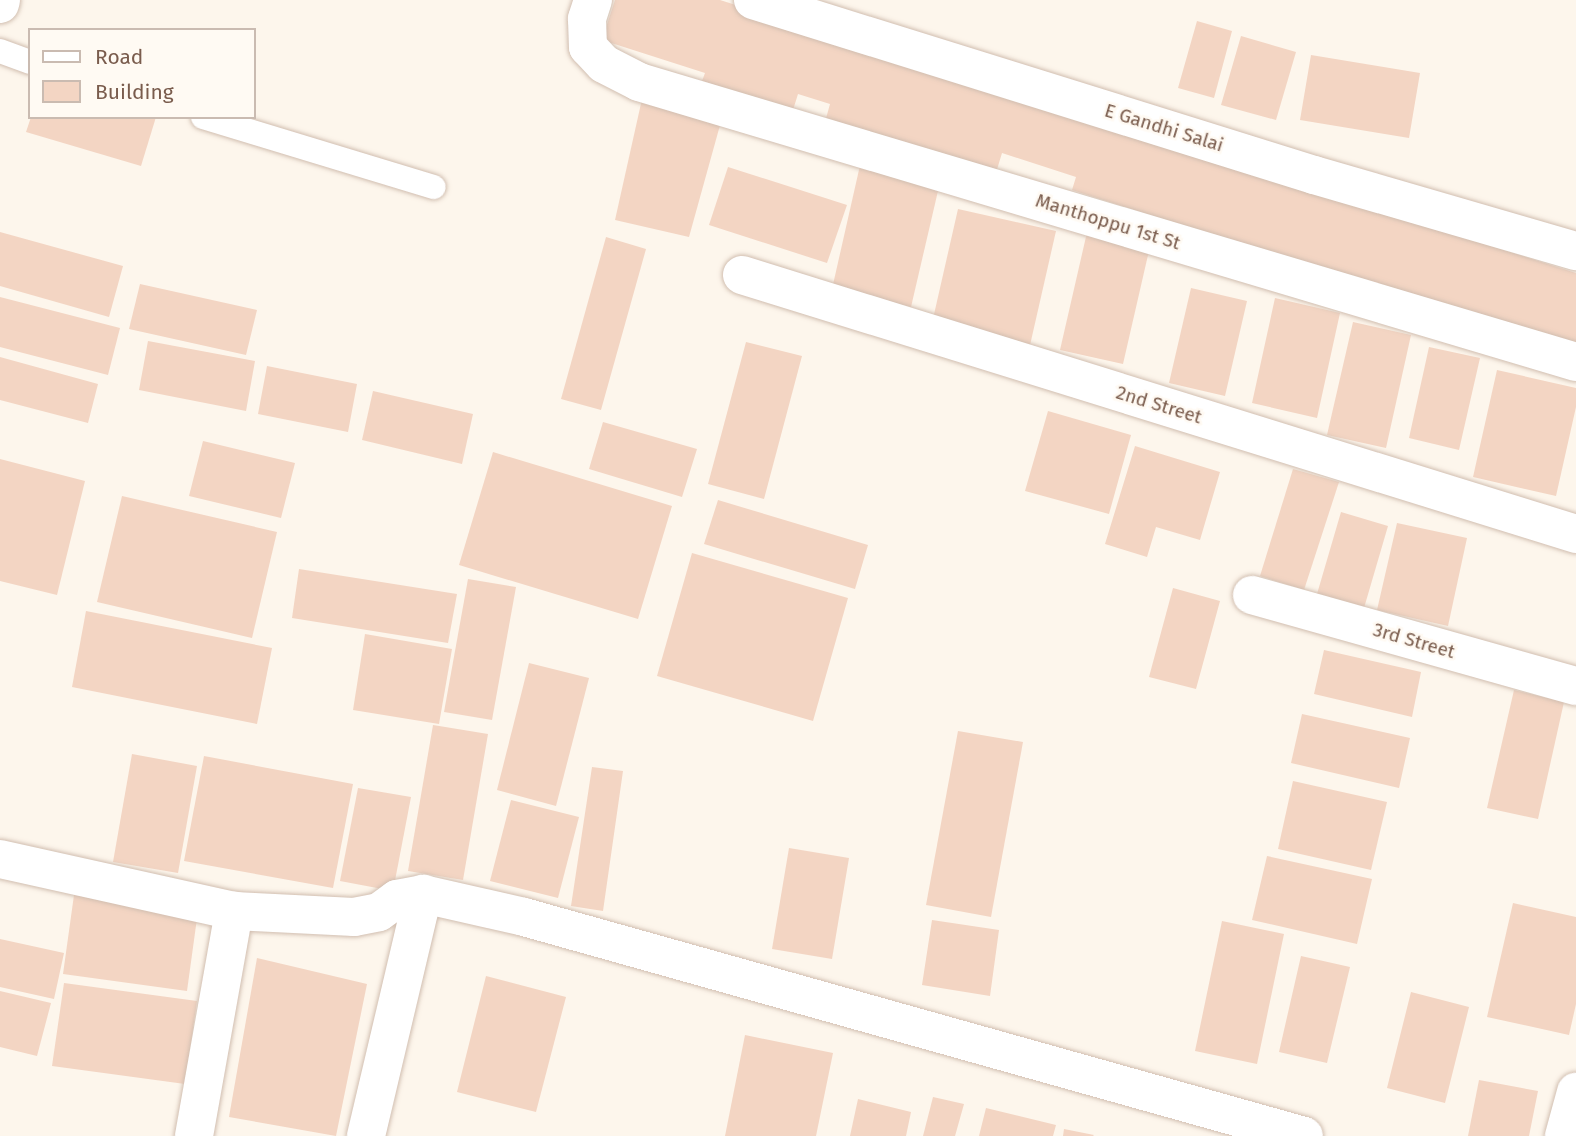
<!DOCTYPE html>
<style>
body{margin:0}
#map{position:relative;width:1576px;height:1136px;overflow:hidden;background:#fdf6ec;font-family:"Fira Sans",sans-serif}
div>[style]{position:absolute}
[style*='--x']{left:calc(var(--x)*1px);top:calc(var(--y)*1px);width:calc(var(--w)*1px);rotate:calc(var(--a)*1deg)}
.building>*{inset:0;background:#f3d5c3}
.roads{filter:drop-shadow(0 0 2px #d1beb0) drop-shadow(0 0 2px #d1beb0)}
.service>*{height:24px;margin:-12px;padding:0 12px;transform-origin:12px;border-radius:12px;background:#fff}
.minor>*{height:38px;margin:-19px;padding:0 19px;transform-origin:19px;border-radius:19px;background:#fff}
.tertiary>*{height:38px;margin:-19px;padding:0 19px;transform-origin:19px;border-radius:19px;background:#fff}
span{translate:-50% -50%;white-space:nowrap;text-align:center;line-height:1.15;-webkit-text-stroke:5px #fffaf3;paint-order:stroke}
.street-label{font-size:19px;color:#7a5c4d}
.legend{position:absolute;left:28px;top:28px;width:228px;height:91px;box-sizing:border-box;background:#fffaf3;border:2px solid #cabbb1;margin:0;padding:9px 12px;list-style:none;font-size:21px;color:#7a5c4d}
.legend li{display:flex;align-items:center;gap:14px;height:35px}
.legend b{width:35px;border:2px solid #cabbb1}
</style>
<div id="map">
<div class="building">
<div style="clip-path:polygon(615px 0,720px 0,1576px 273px,1576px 351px,1072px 190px,1076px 177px,1002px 153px,995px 176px,825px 122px,830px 104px,798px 94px,793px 110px,702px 81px,705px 73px,602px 40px)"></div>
<div style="clip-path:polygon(1197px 21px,1232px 31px,1214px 98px,1178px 88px)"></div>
<div style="clip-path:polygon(1241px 36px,1296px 52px,1276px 120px,1221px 105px)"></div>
<div style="clip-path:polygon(1311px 55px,1420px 73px,1409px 138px,1300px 120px)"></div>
<div style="clip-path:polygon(642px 99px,722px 118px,689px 237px,615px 220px)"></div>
<div style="clip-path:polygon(31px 117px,156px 117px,141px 166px,26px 132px)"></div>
<div style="clip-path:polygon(861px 161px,941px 178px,911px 307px,832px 289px)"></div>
<div style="clip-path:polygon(728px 167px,847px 205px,827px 263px,709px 225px)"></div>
<div style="clip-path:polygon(958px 209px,1056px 231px,1028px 354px,930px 332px)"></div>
<div style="clip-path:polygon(1088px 228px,1151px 242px,1123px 364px,1060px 350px)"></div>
<div style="clip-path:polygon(0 232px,123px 266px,109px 317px,0 286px)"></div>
<div style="clip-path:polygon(606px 237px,646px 249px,601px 410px,561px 399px)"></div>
<div style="clip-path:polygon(140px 284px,257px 310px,246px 355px,129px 329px)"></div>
<div style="clip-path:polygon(1191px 288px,1247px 301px,1225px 396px,1169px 383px)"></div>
<div style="clip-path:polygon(0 297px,120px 328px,108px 375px,0 347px)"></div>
<div style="clip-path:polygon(1275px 298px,1340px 313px,1317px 418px,1252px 403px)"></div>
<div style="clip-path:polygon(1353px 322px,1411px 335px,1386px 448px,1327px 435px)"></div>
<div style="clip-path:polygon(148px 341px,255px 361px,246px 411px,139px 390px)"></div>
<div style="clip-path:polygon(746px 342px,802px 356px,764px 499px,708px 484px)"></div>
<div style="clip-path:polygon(1429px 347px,1480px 358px,1459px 450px,1409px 438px)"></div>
<div style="clip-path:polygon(0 357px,98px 384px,88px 423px,0 400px)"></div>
<div style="clip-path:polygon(267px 366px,357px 384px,348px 432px,258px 414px)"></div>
<div style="clip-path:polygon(1497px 370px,1576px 388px,1576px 407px,1556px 496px,1473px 477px)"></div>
<div style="clip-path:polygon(373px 391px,473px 414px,462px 464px,362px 440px)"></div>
<div style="clip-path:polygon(1048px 411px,1131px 435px,1109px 514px,1025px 491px)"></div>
<div style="clip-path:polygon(603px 422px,697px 449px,682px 497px,589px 469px)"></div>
<div style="clip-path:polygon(203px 441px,295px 463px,281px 518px,189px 496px)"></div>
<div style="clip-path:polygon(1135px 446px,1220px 472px,1200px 540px,1156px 527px,1147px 557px,1105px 544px)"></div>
<div style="clip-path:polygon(493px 452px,672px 506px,638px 619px,459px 565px)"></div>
<div style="clip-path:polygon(0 459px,85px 481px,57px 595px,0 581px)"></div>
<div style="clip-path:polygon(1293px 469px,1339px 482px,1304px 590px,1260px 576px)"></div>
<div style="clip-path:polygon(122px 496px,277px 532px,252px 638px,97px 602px)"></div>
<div style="clip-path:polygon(718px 500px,868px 545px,855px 589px,704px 544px)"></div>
<div style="clip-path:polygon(1341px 512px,1388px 526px,1364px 608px,1317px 594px)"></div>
<div style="clip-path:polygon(1397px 523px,1467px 538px,1448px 626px,1377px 610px)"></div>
<div style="clip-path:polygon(692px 553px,848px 598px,813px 721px,657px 676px)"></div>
<div style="clip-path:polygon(299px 569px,457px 594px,448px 643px,292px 618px)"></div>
<div style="clip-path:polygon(468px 579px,516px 587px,492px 720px,444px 712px)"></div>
<div style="clip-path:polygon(1173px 588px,1220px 601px,1196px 689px,1149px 677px)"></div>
<div style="clip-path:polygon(86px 611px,272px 648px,257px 724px,72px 687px)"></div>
<div style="clip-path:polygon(365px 634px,452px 649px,439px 724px,353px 710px)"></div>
<div style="clip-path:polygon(1324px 650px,1421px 672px,1412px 717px,1314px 694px)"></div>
<div style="clip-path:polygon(529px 663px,589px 678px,556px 806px,497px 790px)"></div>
<div style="clip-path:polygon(1514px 690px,1564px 702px,1538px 819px,1487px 808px)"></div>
<div style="clip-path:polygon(1302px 714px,1410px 738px,1399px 788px,1291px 763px)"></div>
<div style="clip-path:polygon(433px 725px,488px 734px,463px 880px,408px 871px)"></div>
<div style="clip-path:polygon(958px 731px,1023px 742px,991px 917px,926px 905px)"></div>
<div style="clip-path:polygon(132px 754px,197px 766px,178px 873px,113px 862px)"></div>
<div style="clip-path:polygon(204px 756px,353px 784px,333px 888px,184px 861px)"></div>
<div style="clip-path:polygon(592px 767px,623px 771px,603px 911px,571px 906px)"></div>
<div style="clip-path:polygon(1293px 781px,1387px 802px,1371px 870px,1278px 849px)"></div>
<div style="clip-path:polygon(358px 788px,411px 797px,393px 891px,340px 881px)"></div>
<div style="clip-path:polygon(511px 800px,579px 817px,558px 898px,490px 881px)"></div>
<div style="clip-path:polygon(789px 848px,849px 858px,832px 959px,772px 949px)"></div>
<div style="clip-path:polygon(1267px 856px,1372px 879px,1357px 944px,1252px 920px)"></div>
<div style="clip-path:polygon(74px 895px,198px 911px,187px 991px,63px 974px)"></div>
<div style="clip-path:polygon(1513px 903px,1576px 917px,1576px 1004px,1569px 1035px,1487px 1017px)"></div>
<div style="clip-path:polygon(932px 920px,999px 930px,990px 996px,922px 985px)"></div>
<div style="clip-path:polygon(1222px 921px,1284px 934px,1257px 1064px,1195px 1051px)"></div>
<div style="clip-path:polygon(0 939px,64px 953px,54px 999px,0 987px)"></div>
<div style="clip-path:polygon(1301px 956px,1350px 967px,1327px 1063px,1279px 1052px)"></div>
<div style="clip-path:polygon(257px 958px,367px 984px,336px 1136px,229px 1117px)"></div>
<div style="clip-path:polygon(486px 976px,566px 997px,536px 1112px,457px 1092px)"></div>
<div style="clip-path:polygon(64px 983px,197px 1001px,185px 1084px,52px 1066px)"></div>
<div style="clip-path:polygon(0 991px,51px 1003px,37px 1056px,0 1047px)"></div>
<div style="clip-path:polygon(1411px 992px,1469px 1007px,1445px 1103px,1387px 1088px)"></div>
<div style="clip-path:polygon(745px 1035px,833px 1053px,816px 1136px,725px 1136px)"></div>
<div style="clip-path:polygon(1479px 1080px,1538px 1091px,1529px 1136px,1468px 1136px)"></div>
<div style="clip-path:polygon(933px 1097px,964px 1104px,955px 1136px,923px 1136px)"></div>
<div style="clip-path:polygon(858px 1099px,911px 1112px,906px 1136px,850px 1136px)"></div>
<div style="clip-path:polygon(986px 1108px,1056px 1125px,1053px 1136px,979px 1136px)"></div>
<div style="clip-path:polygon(1064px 1129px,1094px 1135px,1093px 1136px,1063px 1136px)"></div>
</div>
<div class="roads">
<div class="service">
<div style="--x:0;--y:51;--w:32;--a:20"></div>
<div style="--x:203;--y:117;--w:241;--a:16.9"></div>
</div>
<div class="minor">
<div style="--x:593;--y:0;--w:20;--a:108"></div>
<div style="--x:587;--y:19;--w:28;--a:88"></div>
<div style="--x:588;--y:47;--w:23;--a:47"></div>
<div style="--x:604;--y:64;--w:39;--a:27"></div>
<div style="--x:639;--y:82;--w:978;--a:16.64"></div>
<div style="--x:753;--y:0;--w:588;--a:17.32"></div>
<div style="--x:1314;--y:175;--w:273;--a:16.2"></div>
<div style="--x:742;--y:275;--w:873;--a:17.25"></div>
<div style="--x:1252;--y:595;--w:337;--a:15.7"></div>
<div style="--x:0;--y:859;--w:240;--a:12.5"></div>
<div style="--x:234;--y:911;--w:120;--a:2.9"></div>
<div style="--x:354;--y:917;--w:25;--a:-11"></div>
<div style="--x:379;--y:912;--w:22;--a:-36"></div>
<div style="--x:397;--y:899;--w:26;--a:-11"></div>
<div style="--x:423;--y:894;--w:104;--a:12.8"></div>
<div style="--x:524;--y:917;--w:810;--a:15.68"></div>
<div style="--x:194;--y:1136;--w:229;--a:-79.9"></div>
<div style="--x:366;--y:1136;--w:249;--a:-76.7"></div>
<div style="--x:1564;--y:1136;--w:46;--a:-74.7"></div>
</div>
<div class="tertiary">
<div style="--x:0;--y:4;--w:4;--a:-76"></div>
</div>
</div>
<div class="street-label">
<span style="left:1164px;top:128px;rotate:17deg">E Gandhi Salai</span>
<span style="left:1108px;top:222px;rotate:17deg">Manthoppu 1st St</span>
<span style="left:1159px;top:405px;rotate:17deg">2nd Street</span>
<span style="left:1414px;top:641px;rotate:16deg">3rd Street</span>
</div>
<ul class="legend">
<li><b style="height:9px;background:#fff"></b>Road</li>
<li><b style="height:19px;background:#f3d5c3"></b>Building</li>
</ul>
</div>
